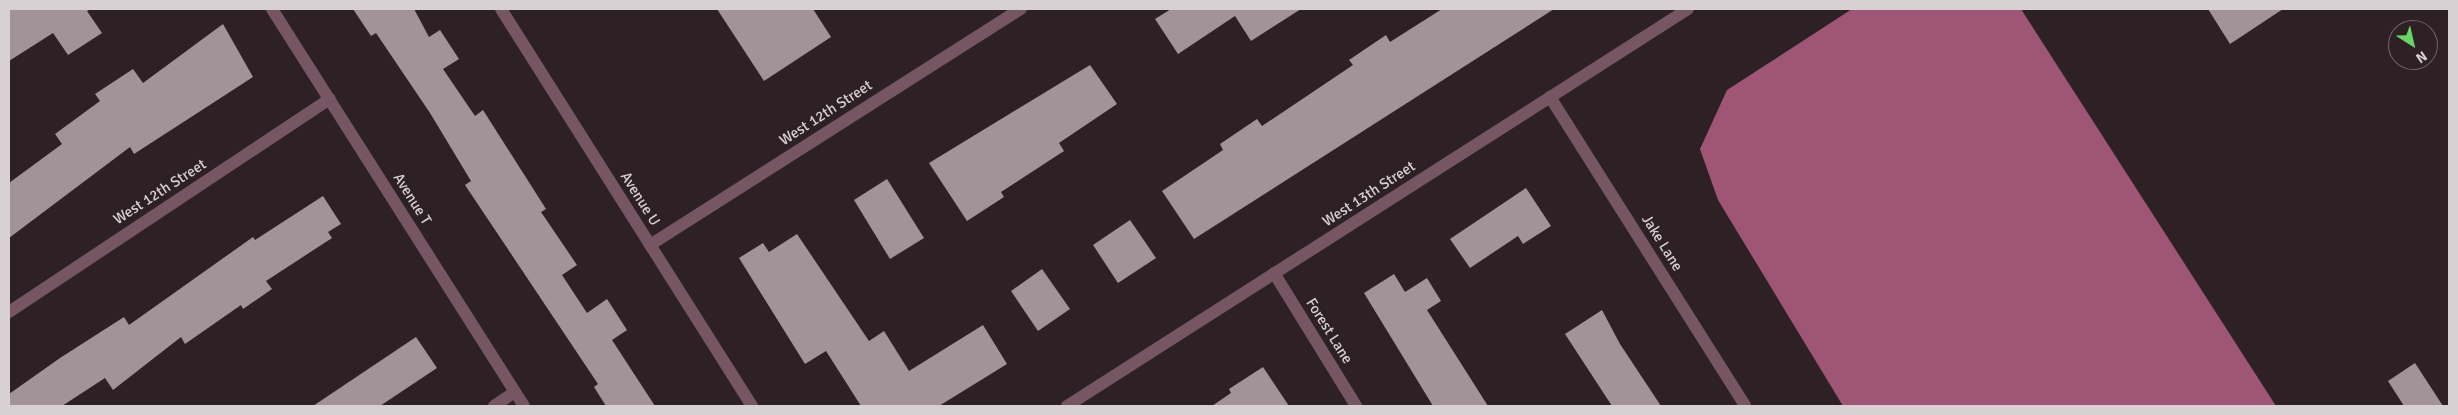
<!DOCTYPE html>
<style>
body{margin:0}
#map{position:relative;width:2458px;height:415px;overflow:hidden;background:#2d2126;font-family:Signika,sans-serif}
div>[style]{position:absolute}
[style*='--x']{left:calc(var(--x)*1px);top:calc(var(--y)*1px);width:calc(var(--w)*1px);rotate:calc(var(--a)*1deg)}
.water>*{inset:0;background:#9e5576}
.building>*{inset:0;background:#a29399}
.minor>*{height:12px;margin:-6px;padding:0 6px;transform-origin:6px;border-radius:6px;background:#765663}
span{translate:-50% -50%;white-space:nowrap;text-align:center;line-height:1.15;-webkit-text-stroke:5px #2d2126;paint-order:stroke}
.street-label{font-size:15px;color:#d8d0d3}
.frame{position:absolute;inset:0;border:10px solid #d8d0d3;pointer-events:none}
.north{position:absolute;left:2388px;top:20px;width:50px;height:50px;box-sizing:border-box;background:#2d2126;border:1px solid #71676b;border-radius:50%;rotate:145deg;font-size:14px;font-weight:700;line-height:20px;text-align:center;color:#d8d0d3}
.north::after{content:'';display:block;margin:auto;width:18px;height:22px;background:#69d464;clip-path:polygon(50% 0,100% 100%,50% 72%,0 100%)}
</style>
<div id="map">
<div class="water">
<div style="clip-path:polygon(1852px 9px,2021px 9px,2276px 406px,1843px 406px,1718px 200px,1700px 149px,1727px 90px)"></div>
</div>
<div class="building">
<div style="clip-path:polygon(9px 9px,91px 9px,87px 11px,102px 33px,68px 55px,53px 33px,9px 61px)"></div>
<div style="clip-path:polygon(353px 9px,414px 9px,429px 37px,440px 30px,459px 59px,443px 69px,475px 116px,483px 110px,546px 209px,541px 212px,577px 265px,562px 275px,587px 313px,607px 299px,627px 330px,612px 340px,655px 406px,606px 406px,594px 387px,598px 384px,465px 185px,471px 181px,430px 113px,376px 33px,371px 36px)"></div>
<div style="clip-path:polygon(717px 9px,813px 9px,831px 37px,764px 81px)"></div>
<div style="clip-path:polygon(1171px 9px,1301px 9px,1251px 41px,1235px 16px,1178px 54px,1155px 19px)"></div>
<div style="clip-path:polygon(1442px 9px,1554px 9px,1194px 239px,1162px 191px,1223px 150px,1220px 144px,1257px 119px,1262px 126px,1353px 65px,1349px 60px,1386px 35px,1390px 42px)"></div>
<div style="clip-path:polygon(2208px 9px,2283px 9px,2230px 44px)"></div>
<div style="clip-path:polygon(223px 24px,253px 77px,134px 154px,130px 147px,9px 238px,9px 183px,62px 144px,55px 134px,100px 101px,95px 94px,133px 69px,143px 83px)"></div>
<div style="clip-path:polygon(1090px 65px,1117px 104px,1059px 143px,1064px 151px,1001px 192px,1004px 197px,967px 221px,929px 163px)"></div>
<div style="clip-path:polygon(887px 179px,924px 238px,890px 259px,854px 200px)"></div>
<div style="clip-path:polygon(1526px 188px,1551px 226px,1523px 244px,1518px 236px,1470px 268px,1450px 239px)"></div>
<div style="clip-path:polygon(323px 196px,341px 224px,328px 232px,332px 238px,266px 281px,272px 289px,243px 309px,241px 305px,185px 344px,181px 337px,113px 390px,105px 378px,62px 406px,9px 406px,9px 394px,60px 358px,124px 317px,129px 325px,253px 237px,255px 240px)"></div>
<div style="clip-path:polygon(1130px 220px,1156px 258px,1118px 283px,1093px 245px)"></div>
<div style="clip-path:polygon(797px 234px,869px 341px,884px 331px,909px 371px,983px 325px,1007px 364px,939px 406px,861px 406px,826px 351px,805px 364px,739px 258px,763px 243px,769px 252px)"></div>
<div style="clip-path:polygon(1042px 269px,1070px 309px,1038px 331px,1011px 291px)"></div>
<div style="clip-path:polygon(1394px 274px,1405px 292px,1427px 278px,1441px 301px,1427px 310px,1488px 406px,1433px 406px,1364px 293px)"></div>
<div style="clip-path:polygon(1602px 310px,1620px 344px,1661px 406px,1612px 406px,1565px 334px)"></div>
<div style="clip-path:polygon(416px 337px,437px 368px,380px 406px,313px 406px)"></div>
<div style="clip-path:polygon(2415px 363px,2443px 406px,2404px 406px,2388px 381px)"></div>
<div style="clip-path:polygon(1263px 367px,1289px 406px,1212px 406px,1231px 393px,1229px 389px)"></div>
</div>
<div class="minor">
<div style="--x:272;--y:9;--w:470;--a:57.6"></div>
<div style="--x:501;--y:9;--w:470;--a:57.7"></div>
<div style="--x:1550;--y:97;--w:365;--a:57.7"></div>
<div style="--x:650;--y:245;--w:440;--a:-32.5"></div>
<div style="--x:1274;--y:273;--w:156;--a:58.3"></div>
<div style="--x:9;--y:312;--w:385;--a:-33.6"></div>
<div style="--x:494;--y:406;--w:25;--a:-34"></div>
<div style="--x:1067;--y:406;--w:737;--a:-32.59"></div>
</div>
<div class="street-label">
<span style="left:826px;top:113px;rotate:-33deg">West 12th Street</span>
<span style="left:160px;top:192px;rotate:-33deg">West 12th Street</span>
<span style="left:1369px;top:194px;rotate:-33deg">West 13th Street</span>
<span style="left:412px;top:199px;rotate:58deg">Avenue T</span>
<span style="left:640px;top:199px;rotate:58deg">Avenue U</span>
<span style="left:1662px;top:243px;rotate:58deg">Jake Lane</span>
<span style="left:1329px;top:331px;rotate:58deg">Forest Lane</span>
</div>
<div class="frame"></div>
<div class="north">N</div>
</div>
